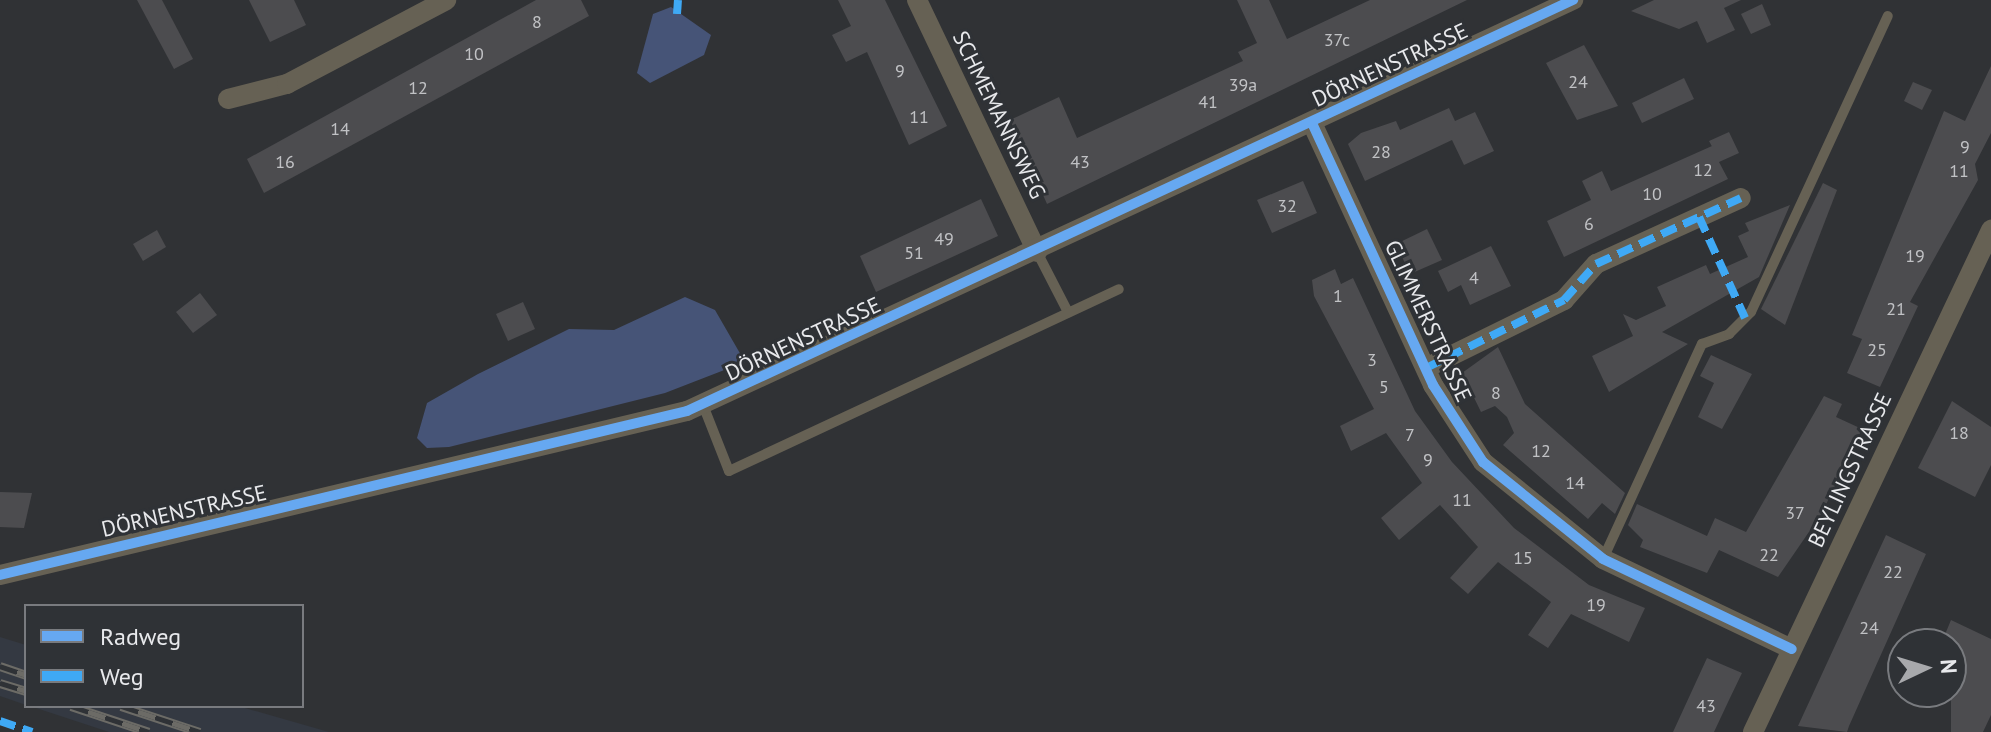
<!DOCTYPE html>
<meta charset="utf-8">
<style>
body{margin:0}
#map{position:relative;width:1991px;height:732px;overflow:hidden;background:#303235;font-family:"PT Sans",sans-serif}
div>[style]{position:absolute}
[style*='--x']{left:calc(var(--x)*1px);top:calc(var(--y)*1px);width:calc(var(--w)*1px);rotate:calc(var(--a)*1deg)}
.built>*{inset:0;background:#343942}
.green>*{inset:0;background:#465477}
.building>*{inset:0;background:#4c4c4f}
.service>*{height:10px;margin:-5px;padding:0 5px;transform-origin:5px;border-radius:5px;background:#666154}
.minor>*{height:20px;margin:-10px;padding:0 10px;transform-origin:10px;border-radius:10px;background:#666154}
.rail>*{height:9px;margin-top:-4.5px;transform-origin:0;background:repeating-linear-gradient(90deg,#2f3236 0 18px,#6c6b66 0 36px);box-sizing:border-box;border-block:2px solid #6c6b66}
.quiet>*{height:8px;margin-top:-4px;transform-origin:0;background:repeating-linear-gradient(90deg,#3fa9f5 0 16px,transparent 0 24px)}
.cycleway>*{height:10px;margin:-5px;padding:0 5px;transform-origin:5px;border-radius:5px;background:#66a8f1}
span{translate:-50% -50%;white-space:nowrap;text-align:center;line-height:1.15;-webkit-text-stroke:6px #2f3236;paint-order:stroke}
.number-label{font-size:18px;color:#c1c2c5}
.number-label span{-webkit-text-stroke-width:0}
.street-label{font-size:22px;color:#e8e9ec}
.legend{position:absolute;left:24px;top:604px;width:280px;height:104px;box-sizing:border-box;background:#2f3236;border:2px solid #797b7f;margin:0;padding:10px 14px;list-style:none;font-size:24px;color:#e8e9ec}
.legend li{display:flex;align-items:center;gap:16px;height:40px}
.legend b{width:40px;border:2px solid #797b7f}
.north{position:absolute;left:1887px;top:628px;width:80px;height:80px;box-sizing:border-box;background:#2f3236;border:2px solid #797b7f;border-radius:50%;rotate:86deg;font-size:22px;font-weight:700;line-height:32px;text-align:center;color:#e8e9ec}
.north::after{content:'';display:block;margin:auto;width:28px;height:36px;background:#a8a9ac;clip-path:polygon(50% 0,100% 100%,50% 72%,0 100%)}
</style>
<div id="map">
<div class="built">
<div style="clip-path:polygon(0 637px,26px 645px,26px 705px,0 696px)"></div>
<div style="clip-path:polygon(30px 706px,238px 706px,329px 732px,109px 732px)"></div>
</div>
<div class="green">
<div style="clip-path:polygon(671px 7px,711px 35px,704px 55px,650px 83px,637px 73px,653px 14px)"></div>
<div style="clip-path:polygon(685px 297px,715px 310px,745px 362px,665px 393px,449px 447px,427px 448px,417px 438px,427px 403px,478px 374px,569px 329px,614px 330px)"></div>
</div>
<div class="building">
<div style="clip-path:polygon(137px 0,162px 0,193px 59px,174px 69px)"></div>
<div style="clip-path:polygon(249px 0,294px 0,306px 25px,270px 42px)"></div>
<div style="clip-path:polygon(536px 0,581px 0,589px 16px,264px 193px,247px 159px)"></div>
<div style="clip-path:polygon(838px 0,885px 0,947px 126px,909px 145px,867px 52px,846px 62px,832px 35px,851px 26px)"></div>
<div style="clip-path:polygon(1237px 0,1269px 0,1287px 39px,1370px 0,1467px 0,1047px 204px,1010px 120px,1059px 97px,1077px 138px,1243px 61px,1238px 52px,1257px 43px)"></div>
<div style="clip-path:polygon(1654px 0,1741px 0,1724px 8px,1735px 30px,1707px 43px,1697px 21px,1679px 29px,1631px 11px)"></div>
<div style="clip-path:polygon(1762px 4px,1771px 25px,1751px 34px,1741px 14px)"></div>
<div style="clip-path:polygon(1584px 45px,1618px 106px,1577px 120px,1546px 63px)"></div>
<div style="clip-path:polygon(1991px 66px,1991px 133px,1975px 164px,1978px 180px,1910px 302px,1918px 306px,1880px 387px,1847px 373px,1862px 339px,1852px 335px,1944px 111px,1965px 121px)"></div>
<div style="clip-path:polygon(1684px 78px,1694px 99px,1642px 123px,1632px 103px)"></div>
<div style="clip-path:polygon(1913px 82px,1932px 90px,1922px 110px,1904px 101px)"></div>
<div style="clip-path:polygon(1449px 108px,1455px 121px,1475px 112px,1494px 151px,1464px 165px,1452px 140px,1365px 181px,1348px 144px,1361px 133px,1396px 121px,1400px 130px)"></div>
<div style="clip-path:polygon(1729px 132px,1739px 153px,1719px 162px,1728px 179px,1564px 257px,1547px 221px,1591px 200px,1582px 181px,1602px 171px,1611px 191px,1712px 146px,1716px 154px,1709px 141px)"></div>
<div style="clip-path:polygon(1303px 181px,1317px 213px,1272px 233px,1257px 200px)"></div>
<div style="clip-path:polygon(1823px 183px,1837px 190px,1785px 325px,1761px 309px)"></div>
<div style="clip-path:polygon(981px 199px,998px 236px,876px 292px,860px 256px)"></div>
<div style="clip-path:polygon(1790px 205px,1759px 277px,1662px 332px,1688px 344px,1609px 392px,1592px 356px,1633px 336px,1623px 314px,1636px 320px,1666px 306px,1657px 287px,1706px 265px,1710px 274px,1748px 257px,1738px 236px,1749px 231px,1745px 223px)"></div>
<div style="clip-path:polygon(1427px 229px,1442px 260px,1410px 274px,1396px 244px)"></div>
<div style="clip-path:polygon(157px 230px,166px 247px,143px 261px,133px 244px)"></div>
<div style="clip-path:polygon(1491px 246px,1511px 286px,1470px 305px,1461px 285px,1448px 292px,1438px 271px)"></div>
<div style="clip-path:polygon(1335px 269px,1341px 284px,1353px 278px,1415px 411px,1452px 462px,1514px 528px,1589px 585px,1645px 608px,1629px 642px,1571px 614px,1548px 648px,1528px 635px,1551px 602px,1498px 562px,1468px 594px,1450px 578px,1478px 547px,1440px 505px,1399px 540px,1381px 518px,1422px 483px,1386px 433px,1351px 451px,1340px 426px,1374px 409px,1314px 296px,1312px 280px)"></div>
<div style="clip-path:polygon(200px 293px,217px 315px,193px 333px,176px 312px)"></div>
<div style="clip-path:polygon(523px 302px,535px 329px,508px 341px,496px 314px)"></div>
<div style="clip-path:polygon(1498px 347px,1525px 404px,1625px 493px,1615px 514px,1602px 503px,1588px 519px,1503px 445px,1514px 433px,1507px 417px,1495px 406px,1481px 412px,1462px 373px)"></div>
<div style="clip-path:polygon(1711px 355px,1752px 374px,1722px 429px,1698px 417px,1714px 383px,1700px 376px)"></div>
<div style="clip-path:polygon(1824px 396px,1842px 404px,1836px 417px,1862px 429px,1822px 513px,1778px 577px,1719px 550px,1707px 573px,1640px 547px,1643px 540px,1628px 525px,1637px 504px,1707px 536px,1715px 518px,1746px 532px)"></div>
<div style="clip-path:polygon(1952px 401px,1991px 427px,1991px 465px,1975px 497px,1918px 468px)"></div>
<div style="clip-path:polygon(0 492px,32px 493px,24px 528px,0 527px)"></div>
<div style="clip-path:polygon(1886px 535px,1926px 554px,1849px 726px,1847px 732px,1798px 726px)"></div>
<div style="clip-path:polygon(1951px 620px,1991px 639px,1991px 715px,1983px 732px,1951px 732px,1951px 644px,1941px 644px)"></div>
<div style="clip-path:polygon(1707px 658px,1742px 673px,1729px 700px,1714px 732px,1673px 732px)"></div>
</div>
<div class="service">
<div style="--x:1037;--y:252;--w:68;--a:62.7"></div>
<div style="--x:703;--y:405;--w:71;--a:68.5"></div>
<div style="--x:729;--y:471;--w:430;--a:-25"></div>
<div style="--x:1603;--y:559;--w:237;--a:-65.3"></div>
<div style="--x:1702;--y:344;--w:29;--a:-20"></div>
<div style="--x:1729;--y:334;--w:31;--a:-45"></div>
<div style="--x:1751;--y:312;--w:326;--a:-65.2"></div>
</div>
<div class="minor">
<div style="--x:917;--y:0;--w:279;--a:64.5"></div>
<div style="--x:228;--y:99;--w:61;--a:-14.3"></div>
<div style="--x:287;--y:84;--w:180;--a:-27.8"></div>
<div style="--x:1312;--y:123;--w:289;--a:65.2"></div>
<div style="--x:1433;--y:385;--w:92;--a:57"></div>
<div style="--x:1483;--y:462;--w:154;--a:38.9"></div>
<div style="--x:1603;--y:559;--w:209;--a:25.5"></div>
<div style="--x:1426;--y:368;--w:154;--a:-26.2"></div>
<div style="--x:1564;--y:300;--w:48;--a:-48.4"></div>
<div style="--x:1596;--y:264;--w:159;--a:-24.5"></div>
<div style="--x:0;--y:575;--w:706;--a:-13.43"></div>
<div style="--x:687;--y:411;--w:977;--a:-24.89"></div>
<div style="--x:1753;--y:732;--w:556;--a:-64.63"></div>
</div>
<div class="rail">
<div style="--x:0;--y:666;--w:28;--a:19"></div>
<div style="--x:0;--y:683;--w:27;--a:17"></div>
<div style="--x:71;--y:706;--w:82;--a:18.4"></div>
<div style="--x:121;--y:706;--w:83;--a:18.2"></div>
</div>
<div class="quiet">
<div style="--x:677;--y:14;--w:14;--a:-86"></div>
<div style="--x:1699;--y:217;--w:111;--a:65.5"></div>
<div style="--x:1426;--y:368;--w:154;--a:-26.2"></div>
<div style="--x:1564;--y:300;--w:48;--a:-48.4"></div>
<div style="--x:1596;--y:264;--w:159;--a:-24.5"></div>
<div style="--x:0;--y:721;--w:34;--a:19"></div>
</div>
<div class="cycleway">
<div style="--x:1312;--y:123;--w:289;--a:65.2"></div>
<div style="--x:1433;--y:385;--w:92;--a:57"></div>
<div style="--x:1483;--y:462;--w:154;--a:38.9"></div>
<div style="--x:1603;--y:559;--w:209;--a:25.5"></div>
<div style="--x:0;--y:575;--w:706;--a:-13.43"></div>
<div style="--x:687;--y:411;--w:977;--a:-24.89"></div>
</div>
<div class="number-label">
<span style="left:537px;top:22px">8</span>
<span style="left:1337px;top:40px">37c</span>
<span style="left:474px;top:54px">10</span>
<span style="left:900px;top:71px">9</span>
<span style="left:1578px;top:82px">24</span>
<span style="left:1243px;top:85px">39a</span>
<span style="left:418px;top:88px">12</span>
<span style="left:1208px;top:102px">41</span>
<span style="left:919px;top:117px">11</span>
<span style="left:340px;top:129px">14</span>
<span style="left:1965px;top:147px">9</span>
<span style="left:1381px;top:152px">28</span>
<span style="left:285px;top:162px">16</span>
<span style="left:1080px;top:162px">43</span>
<span style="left:1703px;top:170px">12</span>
<span style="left:1959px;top:171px">11</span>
<span style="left:1652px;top:194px">10</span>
<span style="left:1287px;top:206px">32</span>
<span style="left:1589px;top:224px">6</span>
<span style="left:944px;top:239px">49</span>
<span style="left:914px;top:253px">51</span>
<span style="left:1915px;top:256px">19</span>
<span style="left:1474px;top:278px">4</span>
<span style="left:1338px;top:296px">1</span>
<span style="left:1896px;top:309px">21</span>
<span style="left:1877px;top:350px">25</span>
<span style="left:1372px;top:360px">3</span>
<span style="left:1384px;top:387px">5</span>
<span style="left:1496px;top:393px">8</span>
<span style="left:1959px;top:433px">18</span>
<span style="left:1410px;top:435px">7</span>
<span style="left:1541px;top:451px">12</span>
<span style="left:1428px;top:460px">9</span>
<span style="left:1575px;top:483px">14</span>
<span style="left:1462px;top:500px">11</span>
<span style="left:1795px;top:513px">37</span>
<span style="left:1769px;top:555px">22</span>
<span style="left:1523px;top:558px">15</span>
<span style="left:1893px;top:572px">22</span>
<span style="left:1596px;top:605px">19</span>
<span style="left:1869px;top:628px">24</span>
<span style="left:1706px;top:706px">43</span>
</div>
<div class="street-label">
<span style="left:1390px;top:65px;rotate:-25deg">DÖRNENSTRASSE</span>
<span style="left:999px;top:115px;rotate:64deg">SCHMEMANNSWEG</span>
<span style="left:1428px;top:321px;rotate:65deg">GLIMMERSTRASSE</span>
<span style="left:803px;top:339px;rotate:-25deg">DÖRNENSTRASSE</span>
<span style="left:1850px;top:470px;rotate:-65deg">BEYLINGSTRASSE</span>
<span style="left:184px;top:511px;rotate:-13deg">DÖRNENSTRASSE</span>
</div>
<ul class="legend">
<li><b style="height:10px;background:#66a8f1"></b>Radweg</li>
<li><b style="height:10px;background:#3fa9f5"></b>Weg</li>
</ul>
<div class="north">N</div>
</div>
